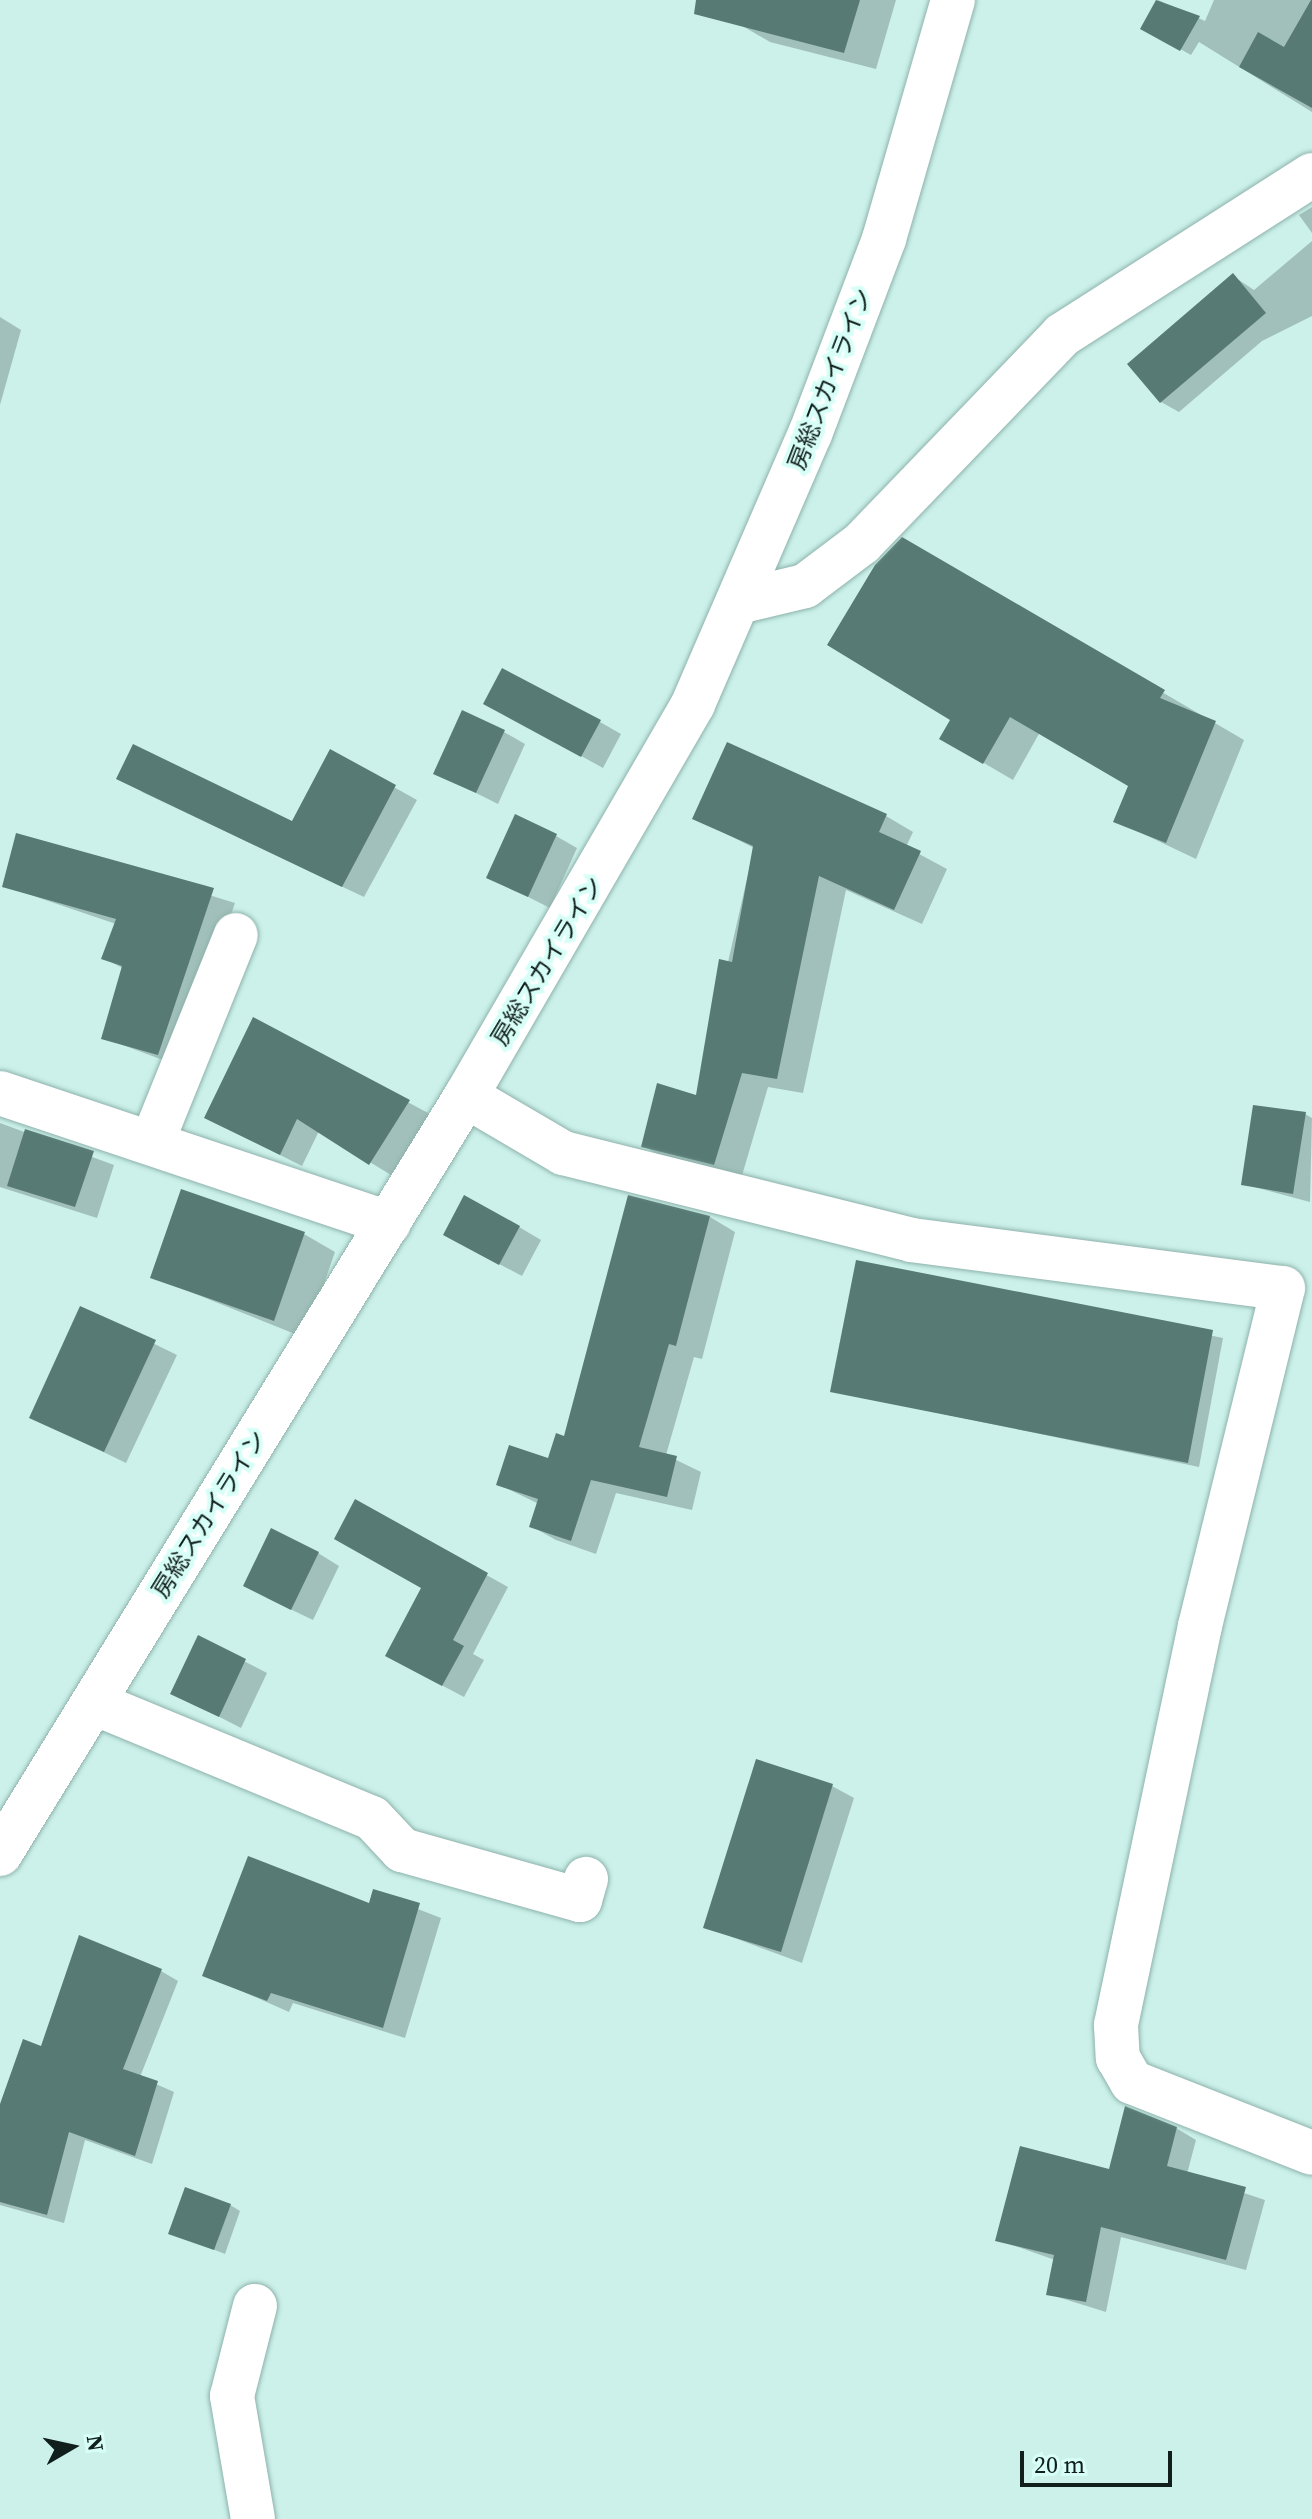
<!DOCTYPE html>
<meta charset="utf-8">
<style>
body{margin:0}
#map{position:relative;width:1312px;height:2519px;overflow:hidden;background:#cbf1ea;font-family:"Source Serif 4","Noto Sans JP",serif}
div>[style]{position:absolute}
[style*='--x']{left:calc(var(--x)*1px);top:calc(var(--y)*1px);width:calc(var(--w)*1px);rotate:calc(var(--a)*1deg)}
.shadow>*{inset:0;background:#0003}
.building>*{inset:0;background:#577a74}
.roads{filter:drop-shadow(0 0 2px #8eb2ab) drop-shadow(0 0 2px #8eb2ab)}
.minor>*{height:44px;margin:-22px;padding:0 22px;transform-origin:22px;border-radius:22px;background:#fff}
.major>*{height:44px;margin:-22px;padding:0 22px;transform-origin:22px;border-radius:22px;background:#fff}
span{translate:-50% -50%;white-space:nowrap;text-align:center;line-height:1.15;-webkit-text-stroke:8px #d8fff7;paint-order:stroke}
.street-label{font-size:24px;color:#101f1c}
.north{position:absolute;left:32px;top:2407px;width:80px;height:80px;-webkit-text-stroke:6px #d8fff7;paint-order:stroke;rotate:81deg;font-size:22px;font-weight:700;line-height:32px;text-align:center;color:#101f1c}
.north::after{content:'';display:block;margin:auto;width:28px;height:36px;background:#101f1c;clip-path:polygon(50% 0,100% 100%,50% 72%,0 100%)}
.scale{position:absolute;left:1020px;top:2451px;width:152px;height:36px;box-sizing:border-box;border:4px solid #101f1c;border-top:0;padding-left:10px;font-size:24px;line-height:28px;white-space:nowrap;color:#101f1c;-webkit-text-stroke:6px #d8fff7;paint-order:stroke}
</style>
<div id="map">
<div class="shadow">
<div style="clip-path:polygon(746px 0,896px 0,876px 69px,770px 42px,739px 24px)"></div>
<div style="clip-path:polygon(1158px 0,1205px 21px,1214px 0,1312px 0,1312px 112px,1199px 42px,1191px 55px,1143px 28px)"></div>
<div style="clip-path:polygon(1312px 207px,1312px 233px,1299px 215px)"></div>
<div style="clip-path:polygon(1312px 241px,1312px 316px,1262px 341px,1179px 412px,1161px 402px,1233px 276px,1254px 290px)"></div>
<div style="clip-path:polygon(0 317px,21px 330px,0 405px)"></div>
<div style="clip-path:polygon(902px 540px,1244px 740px,1196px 859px,1116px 821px,1130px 785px,1040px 732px,1013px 780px,941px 738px,953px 719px)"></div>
<div style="clip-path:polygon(507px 715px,600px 722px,621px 734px,603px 768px)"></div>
<div style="clip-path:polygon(504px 732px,525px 744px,498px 804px,436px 773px)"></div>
<div style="clip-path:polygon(331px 752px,417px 800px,364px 897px,140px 791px,293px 824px)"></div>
<div style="clip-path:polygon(886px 816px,913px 832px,906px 847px,947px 869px,922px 924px,846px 890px,803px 1093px,768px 1087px,741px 1179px,670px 1161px,643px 1146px,697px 1098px,754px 848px,695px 818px)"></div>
<div style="clip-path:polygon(18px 836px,235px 903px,179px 1066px,104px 1038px,124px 969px,104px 958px,116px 924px,4px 886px)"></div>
<div style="clip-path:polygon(556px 836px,577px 848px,550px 908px,489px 877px)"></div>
<div style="clip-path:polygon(254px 1020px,430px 1114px,391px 1175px,319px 1131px,302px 1166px,234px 1132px)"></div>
<div style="clip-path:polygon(1305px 1114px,1312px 1118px,1310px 1202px,1243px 1184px)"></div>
<div style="clip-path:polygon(0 1123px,114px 1165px,97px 1218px,0 1187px)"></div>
<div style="clip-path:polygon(710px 1217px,735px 1232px,702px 1359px,694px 1357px,666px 1455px,701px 1472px,692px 1510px,616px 1493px,596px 1554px,556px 1540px,531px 1526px,539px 1504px,498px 1484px,549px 1461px)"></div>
<div style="clip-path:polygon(519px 1227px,541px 1240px,522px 1276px,467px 1247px)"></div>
<div style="clip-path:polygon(304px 1234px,335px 1252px,305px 1338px,153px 1277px)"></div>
<div style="clip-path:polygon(857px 1263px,1223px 1338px,1199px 1467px,832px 1391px)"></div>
<div style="clip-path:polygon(81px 1308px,177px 1355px,126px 1463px,31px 1417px)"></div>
<div style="clip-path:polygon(356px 1502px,508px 1587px,473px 1654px,484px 1660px,464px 1697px,409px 1668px,424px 1588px)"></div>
<div style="clip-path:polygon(318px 1553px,339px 1566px,313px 1620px,267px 1598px)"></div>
<div style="clip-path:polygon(199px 1638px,267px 1673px,241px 1728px,173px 1693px)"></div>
<div style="clip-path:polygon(832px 1786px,854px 1798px,802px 1963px,705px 1927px)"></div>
<div style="clip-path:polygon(374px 1892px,441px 1918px,405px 2038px,293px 2003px,289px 2012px,205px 1975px,370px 1905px)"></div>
<div style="clip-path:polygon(161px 1971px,178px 1981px,140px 2077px,174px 2092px,152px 2164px,85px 2140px,64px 2223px,0 2205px,0 2110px,42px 2048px)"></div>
<div style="clip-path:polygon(1176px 2128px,1196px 2140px,1187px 2174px,1265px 2200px,1246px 2270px,1121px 2237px,1106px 2312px,1048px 2294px,1055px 2260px,998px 2240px)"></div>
<div style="clip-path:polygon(230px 2205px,240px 2211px,225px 2254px,171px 2233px)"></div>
</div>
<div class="building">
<div style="clip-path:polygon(696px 0,860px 0,844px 53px,694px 14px)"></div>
<div style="clip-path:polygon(1156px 0,1200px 16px,1180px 51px,1140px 29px)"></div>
<div style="clip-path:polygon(1311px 0,1312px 0,1312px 108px,1239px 67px,1258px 32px,1284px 47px)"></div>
<div style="clip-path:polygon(1233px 273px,1266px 313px,1160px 403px,1127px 364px)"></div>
<div style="clip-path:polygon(902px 537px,1165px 690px,1160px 698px,1216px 721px,1166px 843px,1113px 822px,1128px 786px,1010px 717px,983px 764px,939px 739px,950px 720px,827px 645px,875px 565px)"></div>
<div style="clip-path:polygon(502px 668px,601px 720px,581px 757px,483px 704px)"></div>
<div style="clip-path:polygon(462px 710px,505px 730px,476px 793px,433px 774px)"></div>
<div style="clip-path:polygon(727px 742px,887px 814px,879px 832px,921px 851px,894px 910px,819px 876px,777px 1079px,742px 1073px,714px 1165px,641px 1147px,657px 1083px,696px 1095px,719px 959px,732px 962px,753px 846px,692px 819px)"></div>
<div style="clip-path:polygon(133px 744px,292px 821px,330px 749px,396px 785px,342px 887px,116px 779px)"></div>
<div style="clip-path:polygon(515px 814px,557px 834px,528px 897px,486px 878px)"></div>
<div style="clip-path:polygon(16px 833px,214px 888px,158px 1055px,101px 1039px,122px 966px,101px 959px,116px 919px,2px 887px)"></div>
<div style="clip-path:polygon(253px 1017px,410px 1100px,369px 1165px,297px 1119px,280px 1155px,204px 1118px)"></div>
<div style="clip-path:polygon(1253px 1105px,1306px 1112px,1293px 1194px,1241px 1185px)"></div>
<div style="clip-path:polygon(25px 1129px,94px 1151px,75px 1207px,7px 1186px)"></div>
<div style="clip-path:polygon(181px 1189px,305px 1232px,274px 1321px,150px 1278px)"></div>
<div style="clip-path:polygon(464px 1195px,520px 1226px,499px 1265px,443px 1235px)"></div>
<div style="clip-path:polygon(628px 1195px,710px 1216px,676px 1346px,669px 1344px,639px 1447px,677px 1456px,667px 1497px,591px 1480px,571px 1541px,529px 1527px,538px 1499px,496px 1485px,509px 1445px,548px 1458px,556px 1433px,564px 1436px)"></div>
<div style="clip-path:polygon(856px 1260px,1213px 1330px,1188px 1463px,830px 1392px)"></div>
<div style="clip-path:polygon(80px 1306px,156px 1340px,104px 1452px,29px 1418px)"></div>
<div style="clip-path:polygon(355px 1499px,488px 1573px,453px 1640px,464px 1646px,442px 1686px,385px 1656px,421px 1588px,334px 1539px)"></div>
<div style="clip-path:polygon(271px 1528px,319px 1552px,291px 1610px,243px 1586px)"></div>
<div style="clip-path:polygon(198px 1635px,246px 1659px,219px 1717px,170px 1694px)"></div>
<div style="clip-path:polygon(756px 1759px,833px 1784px,781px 1952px,703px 1928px)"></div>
<div style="clip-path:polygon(248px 1856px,369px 1903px,373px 1889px,420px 1903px,383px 2028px,271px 1993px,267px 2001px,202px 1976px)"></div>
<div style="clip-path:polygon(79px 1935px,162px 1969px,123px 2069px,158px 2081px,135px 2156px,69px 2132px,47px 2215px,0 2202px,0 2104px,23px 2039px,41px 2046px)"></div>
<div style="clip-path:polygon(1125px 2106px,1177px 2127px,1167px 2166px,1246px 2187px,1226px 2260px,1101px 2227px,1086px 2302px,1046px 2295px,1054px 2255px,995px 2241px,1020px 2146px,1109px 2169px)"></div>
<div style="clip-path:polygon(185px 2187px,231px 2204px,214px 2250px,168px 2234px)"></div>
</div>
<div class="roads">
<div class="minor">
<div style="--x:738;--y:602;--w:69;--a:-13.4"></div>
<div style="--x:805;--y:586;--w:71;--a:-37"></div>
<div style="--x:862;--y:543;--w:289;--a:-46.1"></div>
<div style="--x:1062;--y:335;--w:297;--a:-32.6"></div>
<div style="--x:0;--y:1093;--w:410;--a:18.5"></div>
<div style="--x:466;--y:1096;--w:113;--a:30.4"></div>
<div style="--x:563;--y:1153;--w:359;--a:14"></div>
<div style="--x:911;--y:1240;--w:375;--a:7.4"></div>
<div style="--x:1283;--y:1288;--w:348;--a:103.8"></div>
<div style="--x:1200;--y:1626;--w:408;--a:101.9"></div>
<div style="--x:1116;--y:2025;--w:33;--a:87"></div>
<div style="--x:1118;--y:2058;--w:28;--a:60"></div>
<div style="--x:1132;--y:2082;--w:193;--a:21.5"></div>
<div style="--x:153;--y:1140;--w:221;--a:-68"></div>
<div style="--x:94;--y:1703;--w:301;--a:22.5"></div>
<div style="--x:372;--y:1818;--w:44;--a:46.8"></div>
<div style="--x:402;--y:1850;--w:185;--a:15.7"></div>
<div style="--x:580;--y:1900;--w:22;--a:-74"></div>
<div style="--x:253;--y:2519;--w:125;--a:-99.7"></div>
<div style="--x:232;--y:2396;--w:93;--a:-75.7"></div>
</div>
<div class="major">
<div style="--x:0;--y:1854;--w:890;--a:-58.42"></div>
<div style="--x:466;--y:1096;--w:453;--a:-59.9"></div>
<div style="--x:693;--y:704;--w:294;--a:-66.6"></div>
<div style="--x:810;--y:434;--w:209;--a:-69.2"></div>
<div style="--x:884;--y:239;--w:249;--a:-73.9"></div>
</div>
</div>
<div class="street-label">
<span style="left:830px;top:379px;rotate:-69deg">房総スカイライン</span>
<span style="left:547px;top:961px;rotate:-59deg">房総スカイライン</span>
<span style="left:209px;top:1514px;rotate:-58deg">房総スカイライン</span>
</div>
<div class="north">N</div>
<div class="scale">20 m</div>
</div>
